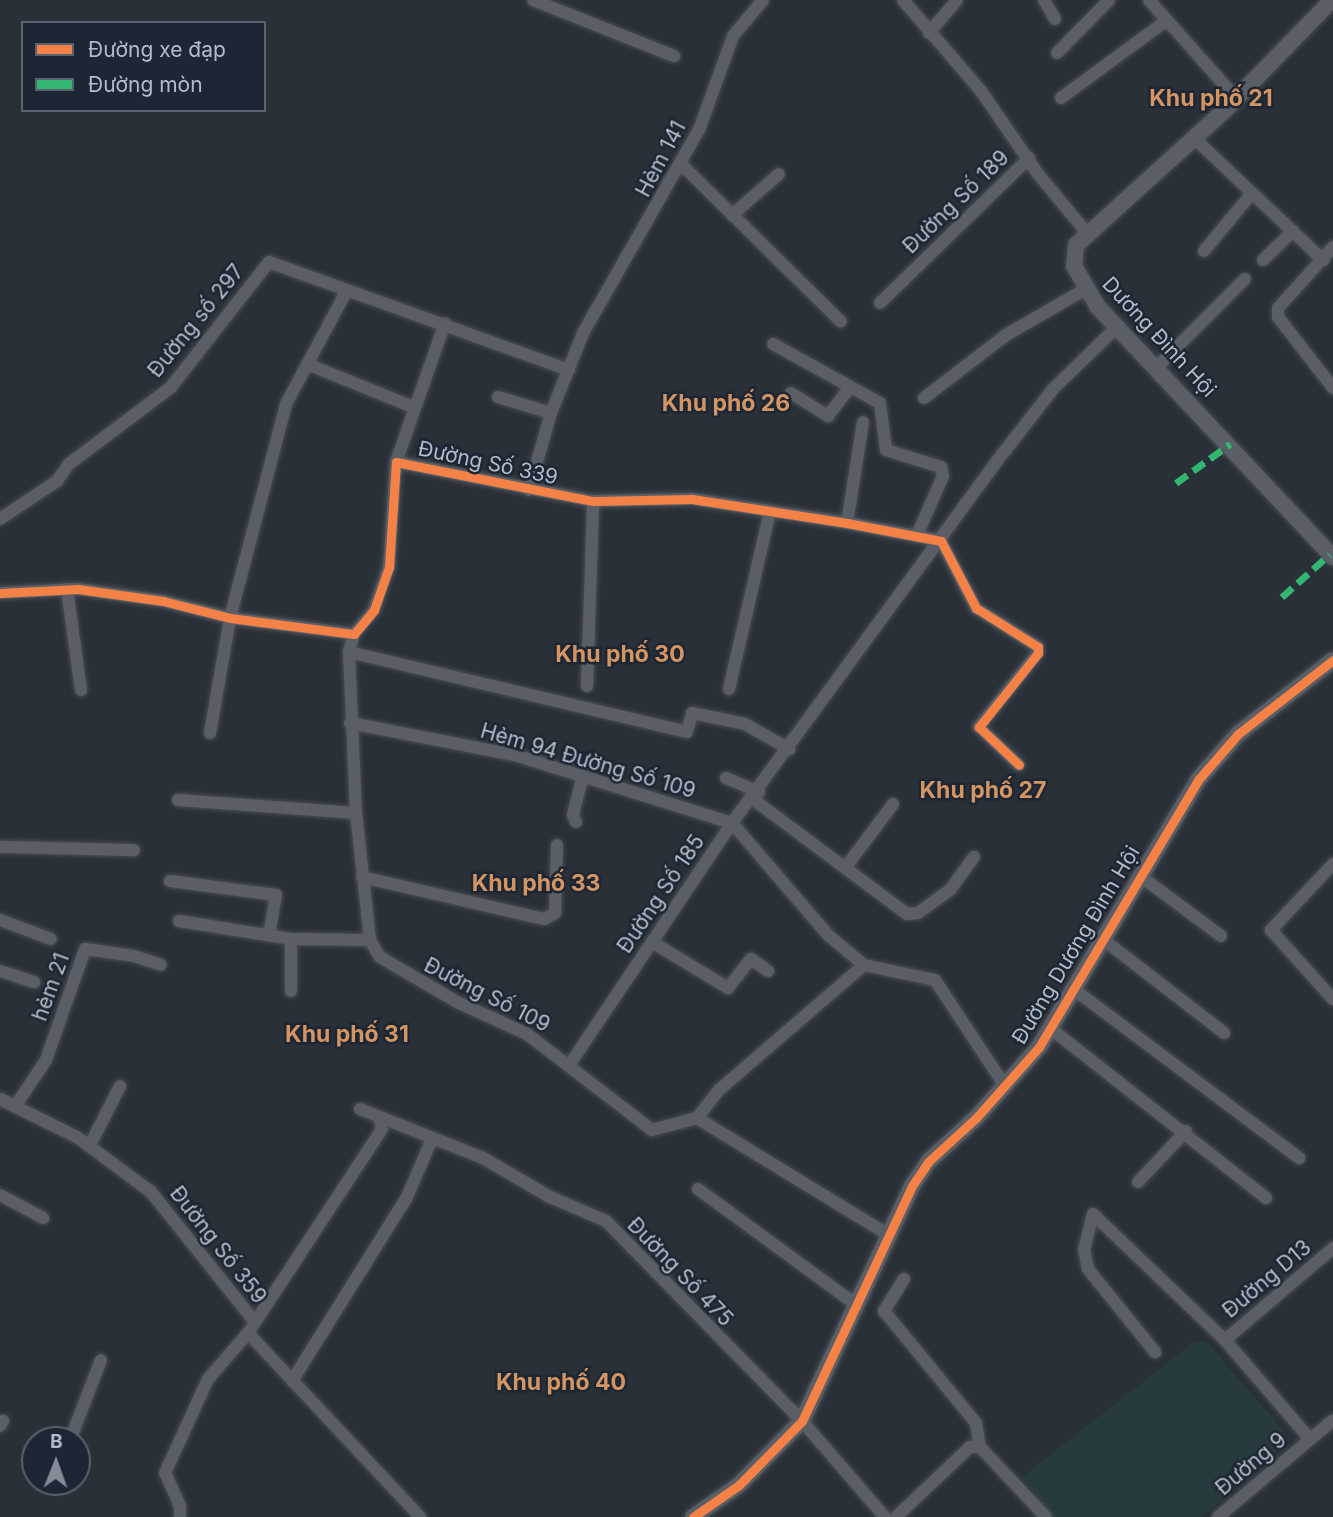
<!DOCTYPE html>
<meta charset="utf-8">
<style>
body{margin:0}
#map{position:relative;width:1333px;height:1517px;overflow:hidden;background:#2a3038;font-family:Inter,sans-serif}
div>[style]{position:absolute}
[style*='--x']{left:calc(var(--x)*1px);top:calc(var(--y)*1px);width:calc(var(--w)*1px);rotate:calc(var(--a)*1deg)}
.green>*{inset:0;background:#273a3e}
.roads{filter:drop-shadow(0 0 2px #484c53) drop-shadow(0 0 2px #484c53)}
.minor>*{height:12px;margin:-6px;padding:0 6px;transform-origin:6px;border-radius:6px;background:#5a5e66}
.tertiary>*{height:16px;margin:-8px;padding:0 8px;transform-origin:8px;border-radius:8px;background:#5a5e66}
.quiet>*{height:7px;margin-top:-3.5px;transform-origin:0;background:repeating-linear-gradient(90deg,#33b770 0 14px,transparent 0 21px)}
.cycleway>*{height:9px;margin:-4.5px;padding:0 4.5px;transform-origin:4.5px;border-radius:4.5px;background:#f48246}
span{translate:-50% -50%;white-space:nowrap;text-align:center;line-height:1.15;-webkit-text-stroke:5px #1d2633;paint-order:stroke}
.street-label{font-size:21px;color:#b4bcc9}
.neighbourhood-label{font-size:23px;color:#d59563;font-weight:700}
.legend{position:absolute;left:21px;top:21px;width:245px;height:91px;box-sizing:border-box;background:#1d2633;border:2px solid #59626f;margin:0;padding:9px 12px;list-style:none;font-size:21px;color:#b4bcc9}
.legend li{display:flex;align-items:center;gap:14px;height:35px}
.legend b{width:35px;border:2px solid #59626f}
.north{position:absolute;left:21px;top:1426px;width:70px;height:70px;box-sizing:border-box;background:#1d2633;border:2px solid #59626f;border-radius:50%;rotate:1deg;font-size:19px;font-weight:700;line-height:28px;text-align:center;color:#b4bcc9}
.north::after{content:'';display:block;margin:auto;width:24px;height:32px;background:#848b96;clip-path:polygon(50% 0,100% 100%,50% 72%,0 100%)}
</style>
<div id="map">
<div class="green">
<div style="clip-path:polygon(1195px 1341px,1206px 1341px,1283px 1430px,1284px 1445px,1201px 1517px,1054px 1517px,1022px 1477px)"></div>
</div>
<div class="roads">
<div class="minor">
<div style="--x:533;--y:0;--w:152;--a:21.7"></div>
<div style="--x:903;--y:0;--w:120;--a:49.4"></div>
<div style="--x:981;--y:91;--w:101;--a:55.5"></div>
<div style="--x:1038;--y:174;--w:77;--a:50.3"></div>
<div style="--x:1044;--y:0;--w:22;--a:60"></div>
<div style="--x:1149;--y:0;--w:131;--a:48.4"></div>
<div style="--x:929;--y:33;--w:43;--a:-49.7"></div>
<div style="--x:1057;--y:53;--w:74;--a:-45.5"></div>
<div style="--x:1061;--y:98;--w:130;--a:-36.3"></div>
<div style="--x:1194;--y:138;--w:178;--a:43.4"></div>
<div style="--x:682;--y:165;--w:223;--a:44.6"></div>
<div style="--x:732;--y:215;--w:62;--a:-41.1"></div>
<div style="--x:1333;--y:247;--w:82;--a:132"></div>
<div style="--x:1278;--y:308;--w:9;--a:90"></div>
<div style="--x:1278;--y:317;--w:90;--a:52.2"></div>
<div style="--x:1204;--y:251;--w:75;--a:-50.4"></div>
<div style="--x:1263;--y:260;--w:42;--a:-44"></div>
<div style="--x:880;--y:303;--w:208;--a:-44.2"></div>
<div style="--x:773;--y:344;--w:122;--a:28.9"></div>
<div style="--x:880;--y:403;--w:47;--a:82.7"></div>
<div style="--x:886;--y:450;--w:58;--a:17.2"></div>
<div style="--x:941;--y:467;--w:9;--a:77"></div>
<div style="--x:943;--y:476;--w:64;--a:113.8"></div>
<div style="--x:307;--y:364;--w:114;--a:22.1"></div>
<div style="--x:1158;--y:366;--w:123;--a:-45"></div>
<div style="--x:791;--y:393;--w:44;--a:31.9"></div>
<div style="--x:828;--y:416;--w:35;--a:-53"></div>
<div style="--x:498;--y:397;--w:55;--a:16.8"></div>
<div style="--x:924;--y:398;--w:103;--a:-37.5"></div>
<div style="--x:1006;--y:335;--w:90;--a:-30"></div>
<div style="--x:396;--y:462;--w:147;--a:-70.6"></div>
<div style="--x:529;--y:490;--w:80;--a:-74.1"></div>
<div style="--x:551;--y:413;--w:86;--a:-68.2"></div>
<div style="--x:583;--y:333;--w:234;--a:-60.3"></div>
<div style="--x:699;--y:130;--w:100;--a:-70.1"></div>
<div style="--x:733;--y:36;--w:47;--a:-50.2"></div>
<div style="--x:0;--y:519;--w:69;--a:-33.7"></div>
<div style="--x:57;--y:481;--w:21;--a:-55"></div>
<div style="--x:69;--y:464;--w:128;--a:-37"></div>
<div style="--x:171;--y:387;--w:159;--a:-51.9"></div>
<div style="--x:269;--y:262;--w:319;--a:19.8"></div>
<div style="--x:847;--y:523;--w:102;--a:-81"></div>
<div style="--x:67;--y:589;--w:102;--a:82.1"></div>
<div style="--x:0;--y:593;--w:78;--a:-2.9"></div>
<div style="--x:78;--y:589;--w:86;--a:8"></div>
<div style="--x:163;--y:601;--w:69;--a:14.2"></div>
<div style="--x:230;--y:618;--w:125;--a:7.4"></div>
<div style="--x:354;--y:634;--w:31;--a:-50"></div>
<div style="--x:374;--y:610;--w:46;--a:-70.8"></div>
<div style="--x:389;--y:567;--w:105;--a:-86.2"></div>
<div style="--x:396;--y:462;--w:201;--a:11.2"></div>
<div style="--x:593;--y:501;--w:99;--a:-1.2"></div>
<div style="--x:692;--y:499;--w:157;--a:8.8"></div>
<div style="--x:847;--y:523;--w:96;--a:10.8"></div>
<div style="--x:941;--y:541;--w:76;--a:62.4"></div>
<div style="--x:976;--y:608;--w:73;--a:32.2"></div>
<div style="--x:1038;--y:647;--w:6;--a:90"></div>
<div style="--x:1038;--y:653;--w:95;--a:128.6"></div>
<div style="--x:979;--y:727;--w:55;--a:43.5"></div>
<div style="--x:354;--y:634;--w:19;--a:106"></div>
<div style="--x:349;--y:652;--w:161;--a:87.5"></div>
<div style="--x:356;--y:813;--w:128;--a:83.7"></div>
<div style="--x:370;--y:940;--w:20;--a:60"></div>
<div style="--x:380;--y:957;--w:89;--a:30.3"></div>
<div style="--x:457;--y:1002;--w:77;--a:24.6"></div>
<div style="--x:527;--y:1034;--w:158;--a:37.5"></div>
<div style="--x:652;--y:1130;--w:47;--a:-14.9"></div>
<div style="--x:697;--y:1118;--w:225;--a:31.4"></div>
<div style="--x:349;--y:652;--w:347;--a:13.3"></div>
<div style="--x:687;--y:732;--w:20;--a:-75"></div>
<div style="--x:692;--y:713;--w:54;--a:11.7"></div>
<div style="--x:745;--y:724;--w:51;--a:29.6"></div>
<div style="--x:587;--y:686;--w:185;--a:-88.1"></div>
<div style="--x:729;--y:689;--w:182;--a:-77"></div>
<div style="--x:350;--y:723;--w:168;--a:11"></div>
<div style="--x:515;--y:755;--w:227;--a:17.4"></div>
<div style="--x:732;--y:823;--w:148;--a:49.4"></div>
<div style="--x:828;--y:935;--w:47;--a:39.8"></div>
<div style="--x:864;--y:965;--w:73;--a:11.9"></div>
<div style="--x:935;--y:980;--w:127;--a:56.6"></div>
<div style="--x:210;--y:733;--w:117;--a:-80.1"></div>
<div style="--x:230;--y:618;--w:221;--a:-75.3"></div>
<div style="--x:286;--y:404;--w:129;--a:-61.8"></div>
<div style="--x:726;--y:778;--w:36;--a:23"></div>
<div style="--x:178;--y:800;--w:178;--a:4.2"></div>
<div style="--x:754;--y:800;--w:191;--a:36.7"></div>
<div style="--x:907;--y:914;--w:11;--a:-5"></div>
<div style="--x:918;--y:913;--w:39;--a:-36"></div>
<div style="--x:950;--y:890;--w:41;--a:-54"></div>
<div style="--x:576;--y:822;--w:8;--a:-113"></div>
<div style="--x:573;--y:815;--w:41;--a:-76"></div>
<div style="--x:0;--y:847;--w:134;--a:1.3"></div>
<div style="--x:1333;--y:864;--w:91;--a:133.2"></div>
<div style="--x:1271;--y:930;--w:93;--a:48.1"></div>
<div style="--x:845;--y:868;--w:80;--a:-53.1"></div>
<div style="--x:1139;--y:875;--w:102;--a:36.6"></div>
<div style="--x:362;--y:877;--w:187;--a:13"></div>
<div style="--x:544;--y:919;--w:13;--a:-29"></div>
<div style="--x:555;--y:913;--w:68;--a:-88.3"></div>
<div style="--x:170;--y:881;--w:107;--a:7.5"></div>
<div style="--x:276;--y:895;--w:40;--a:100"></div>
<div style="--x:0;--y:920;--w:54;--a:20.4"></div>
<div style="--x:179;--y:921;--w:113;--a:9.1"></div>
<div style="--x:291;--y:939;--w:79;--a:0.7"></div>
<div style="--x:1100;--y:937;--w:157;--a:37.7"></div>
<div style="--x:652;--y:942;--w:89;--a:31.2"></div>
<div style="--x:728;--y:988;--w:37;--a:-52"></div>
<div style="--x:751;--y:959;--w:21;--a:35"></div>
<div style="--x:0;--y:971;--w:36;--a:18"></div>
<div style="--x:1072;--y:988;--w:284;--a:36.8"></div>
<div style="--x:291;--y:991;--w:52;--a:-90"></div>
<div style="--x:1050;--y:1028;--w:275;--a:38.2"></div>
<div style="--x:570;--y:1064;--w:290;--a:-56.1"></div>
<div style="--x:732;--y:823;--w:460;--a:-53.8"></div>
<div style="--x:1004;--y:452;--w:80;--a:-52.1"></div>
<div style="--x:1053;--y:389;--w:91;--a:-44.1"></div>
<div style="--x:0;--y:1099;--w:86;--a:26.3"></div>
<div style="--x:77;--y:1137;--w:92;--a:36.6"></div>
<div style="--x:151;--y:1192;--w:164;--a:51.4"></div>
<div style="--x:16;--y:1105;--w:54;--a:-56.3"></div>
<div style="--x:46;--y:1060;--w:118;--a:-70.6"></div>
<div style="--x:85;--y:949;--w:49;--a:8.1"></div>
<div style="--x:134;--y:956;--w:28;--a:18"></div>
<div style="--x:360;--y:1109;--w:132;--a:21.7"></div>
<div style="--x:483;--y:1158;--w:78;--a:30.2"></div>
<div style="--x:550;--y:1197;--w:61;--a:23.2"></div>
<div style="--x:606;--y:1221;--w:280;--a:45.6"></div>
<div style="--x:802;--y:1421;--w:127;--a:49.2"></div>
<div style="--x:697;--y:1118;--w:36;--a:-52"></div>
<div style="--x:719;--y:1090;--w:191;--a:-40.8"></div>
<div style="--x:380;--y:1120;--w:9;--a:77"></div>
<div style="--x:382;--y:1129;--w:244;--a:123.3"></div>
<div style="--x:248;--y:1333;--w:252;--a:46.9"></div>
<div style="--x:90;--y:1145;--w:66;--a:-63"></div>
<div style="--x:1138;--y:1182;--w:70;--a:-46.7"></div>
<div style="--x:698;--y:1189;--w:195;--a:36.2"></div>
<div style="--x:0;--y:1195;--w:49;--a:28.1"></div>
<div style="--x:1093;--y:1214;--w:182;--a:43.7"></div>
<div style="--x:1225;--y:1340;--w:130;--a:49.4"></div>
<div style="--x:1093;--y:1214;--w:36;--a:104"></div>
<div style="--x:1084;--y:1249;--w:20;--a:79"></div>
<div style="--x:1088;--y:1269;--w:107;--a:51.1"></div>
<div style="--x:904;--y:1279;--w:38;--a:122"></div>
<div style="--x:884;--y:1311;--w:145;--a:50.6"></div>
<div style="--x:976;--y:1423;--w:24;--a:81"></div>
<div style="--x:1225;--y:1340;--w:142;--a:-40.4"></div>
<div style="--x:292;--y:1381;--w:217;--a:-58"></div>
<div style="--x:407;--y:1197;--w:63;--a:-66.7"></div>
<div style="--x:0;--y:1426;--w:6;--a:-59"></div>
<div style="--x:72;--y:1435;--w:80;--a:-68.9"></div>
<div style="--x:980;--y:1447;--w:96;--a:46.7"></div>
<div style="--x:180;--y:1517;--w:11;--a:-90"></div>
<div style="--x:180;--y:1506;--w:36;--a:-114"></div>
<div style="--x:165;--y:1473;--w:103;--a:-65.4"></div>
<div style="--x:208;--y:1379;--w:61;--a:-49"></div>
<div style="--x:896;--y:1517;--w:102;--a:-43.4"></div>
<div style="--x:970;--y:1447;--w:10;--a:0"></div>
<div style="--x:1218;--y:1517;--w:150;--a:-40.1"></div>
</div>
<div class="tertiary">
<div style="--x:1332;--y:0;--w:153;--a:134.2"></div>
<div style="--x:1225;--y:110;--w:201;--a:137.8"></div>
<div style="--x:1076;--y:245;--w:21;--a:95"></div>
<div style="--x:1074;--y:266;--w:48;--a:59.7"></div>
<div style="--x:1098;--y:307;--w:343;--a:46.8"></div>
<div style="--x:693;--y:1517;--w:56;--a:-34.8"></div>
<div style="--x:739;--y:1485;--w:90;--a:-45.5"></div>
<div style="--x:802;--y:1421;--w:259;--a:-64.9"></div>
<div style="--x:912;--y:1186;--w:30;--a:-56"></div>
<div style="--x:929;--y:1161;--w:64;--a:-42.5"></div>
<div style="--x:976;--y:1118;--w:95;--a:-48.4"></div>
<div style="--x:1039;--y:1047;--w:311;--a:-59.2"></div>
<div style="--x:1198;--y:780;--w:61;--a:-49"></div>
<div style="--x:1238;--y:734;--w:120;--a:-37.9"></div>
</div>
</div>
<div class="quiet">
<div style="--x:1176;--y:483;--w:67;--a:-35.8"></div>
<div style="--x:1282;--y:597;--w:64;--a:-41.9"></div>
</div>
<div class="cycleway">
<div style="--x:0;--y:593;--w:78;--a:-2.9"></div>
<div style="--x:78;--y:589;--w:86;--a:8"></div>
<div style="--x:163;--y:601;--w:69;--a:14.2"></div>
<div style="--x:230;--y:618;--w:125;--a:7.4"></div>
<div style="--x:354;--y:634;--w:31;--a:-50"></div>
<div style="--x:374;--y:610;--w:46;--a:-70.8"></div>
<div style="--x:389;--y:567;--w:105;--a:-86.2"></div>
<div style="--x:396;--y:462;--w:201;--a:11.2"></div>
<div style="--x:593;--y:501;--w:99;--a:-1.2"></div>
<div style="--x:692;--y:499;--w:157;--a:8.8"></div>
<div style="--x:847;--y:523;--w:96;--a:10.8"></div>
<div style="--x:941;--y:541;--w:76;--a:62.4"></div>
<div style="--x:976;--y:608;--w:73;--a:32.2"></div>
<div style="--x:1038;--y:647;--w:6;--a:90"></div>
<div style="--x:1038;--y:653;--w:95;--a:128.6"></div>
<div style="--x:979;--y:727;--w:55;--a:43.5"></div>
<div style="--x:693;--y:1517;--w:56;--a:-34.8"></div>
<div style="--x:739;--y:1485;--w:90;--a:-45.5"></div>
<div style="--x:802;--y:1421;--w:259;--a:-64.9"></div>
<div style="--x:912;--y:1186;--w:30;--a:-56"></div>
<div style="--x:929;--y:1161;--w:64;--a:-42.5"></div>
<div style="--x:976;--y:1118;--w:95;--a:-48.4"></div>
<div style="--x:1039;--y:1047;--w:311;--a:-59.2"></div>
<div style="--x:1198;--y:780;--w:61;--a:-49"></div>
<div style="--x:1238;--y:734;--w:120;--a:-37.9"></div>
</div>
<div class="street-label">
<span style="left:661px;top:159px;rotate:-62deg">Hẻm 141</span>
<span style="left:956px;top:202px;rotate:-44deg">Đường Số 189</span>
<span style="left:196px;top:321px;rotate:-51deg">Đường số 297</span>
<span style="left:1159px;top:337px;rotate:47deg">Dương Đình Hội</span>
<span style="left:488px;top:463px;rotate:12deg">Đường Số 339</span>
<span style="left:588px;top:761px;rotate:16deg">Hẻm 94 Đường Số 109</span>
<span style="left:661px;top:894px;rotate:-56deg">Đường Số 185</span>
<span style="left:1076px;top:945px;rotate:-59deg">Đường Dương Đình Hội</span>
<span style="left:51px;top:987px;rotate:-70deg">hẻm 21</span>
<span style="left:487px;top:995px;rotate:27deg">Đường Số 109</span>
<span style="left:218px;top:1245px;rotate:52deg">Đường Số 359</span>
<span style="left:680px;top:1272px;rotate:46deg">Đường Số 475</span>
<span style="left:1267px;top:1279px;rotate:-40deg">Đường D13</span>
<span style="left:1251px;top:1464px;rotate:-40deg">Đường 9</span>
</div>
<div class="neighbourhood-label">
<span style="left:1211px;top:98px">Khu phố 21</span>
<span style="left:726px;top:403px">Khu phố 26</span>
<span style="left:620px;top:654px">Khu phố 30</span>
<span style="left:983px;top:790px">Khu phố 27</span>
<span style="left:536px;top:883px">Khu phố 33</span>
<span style="left:347px;top:1034px">Khu phố 31</span>
<span style="left:561px;top:1382px">Khu phố 40</span>
</div>
<ul class="legend">
<li><b style="height:9px;background:#f48246"></b>Đường xe đạp</li>
<li><b style="height:9px;background:#33b770"></b>Đường mòn</li>
</ul>
<div class="north">B</div>
</div>
